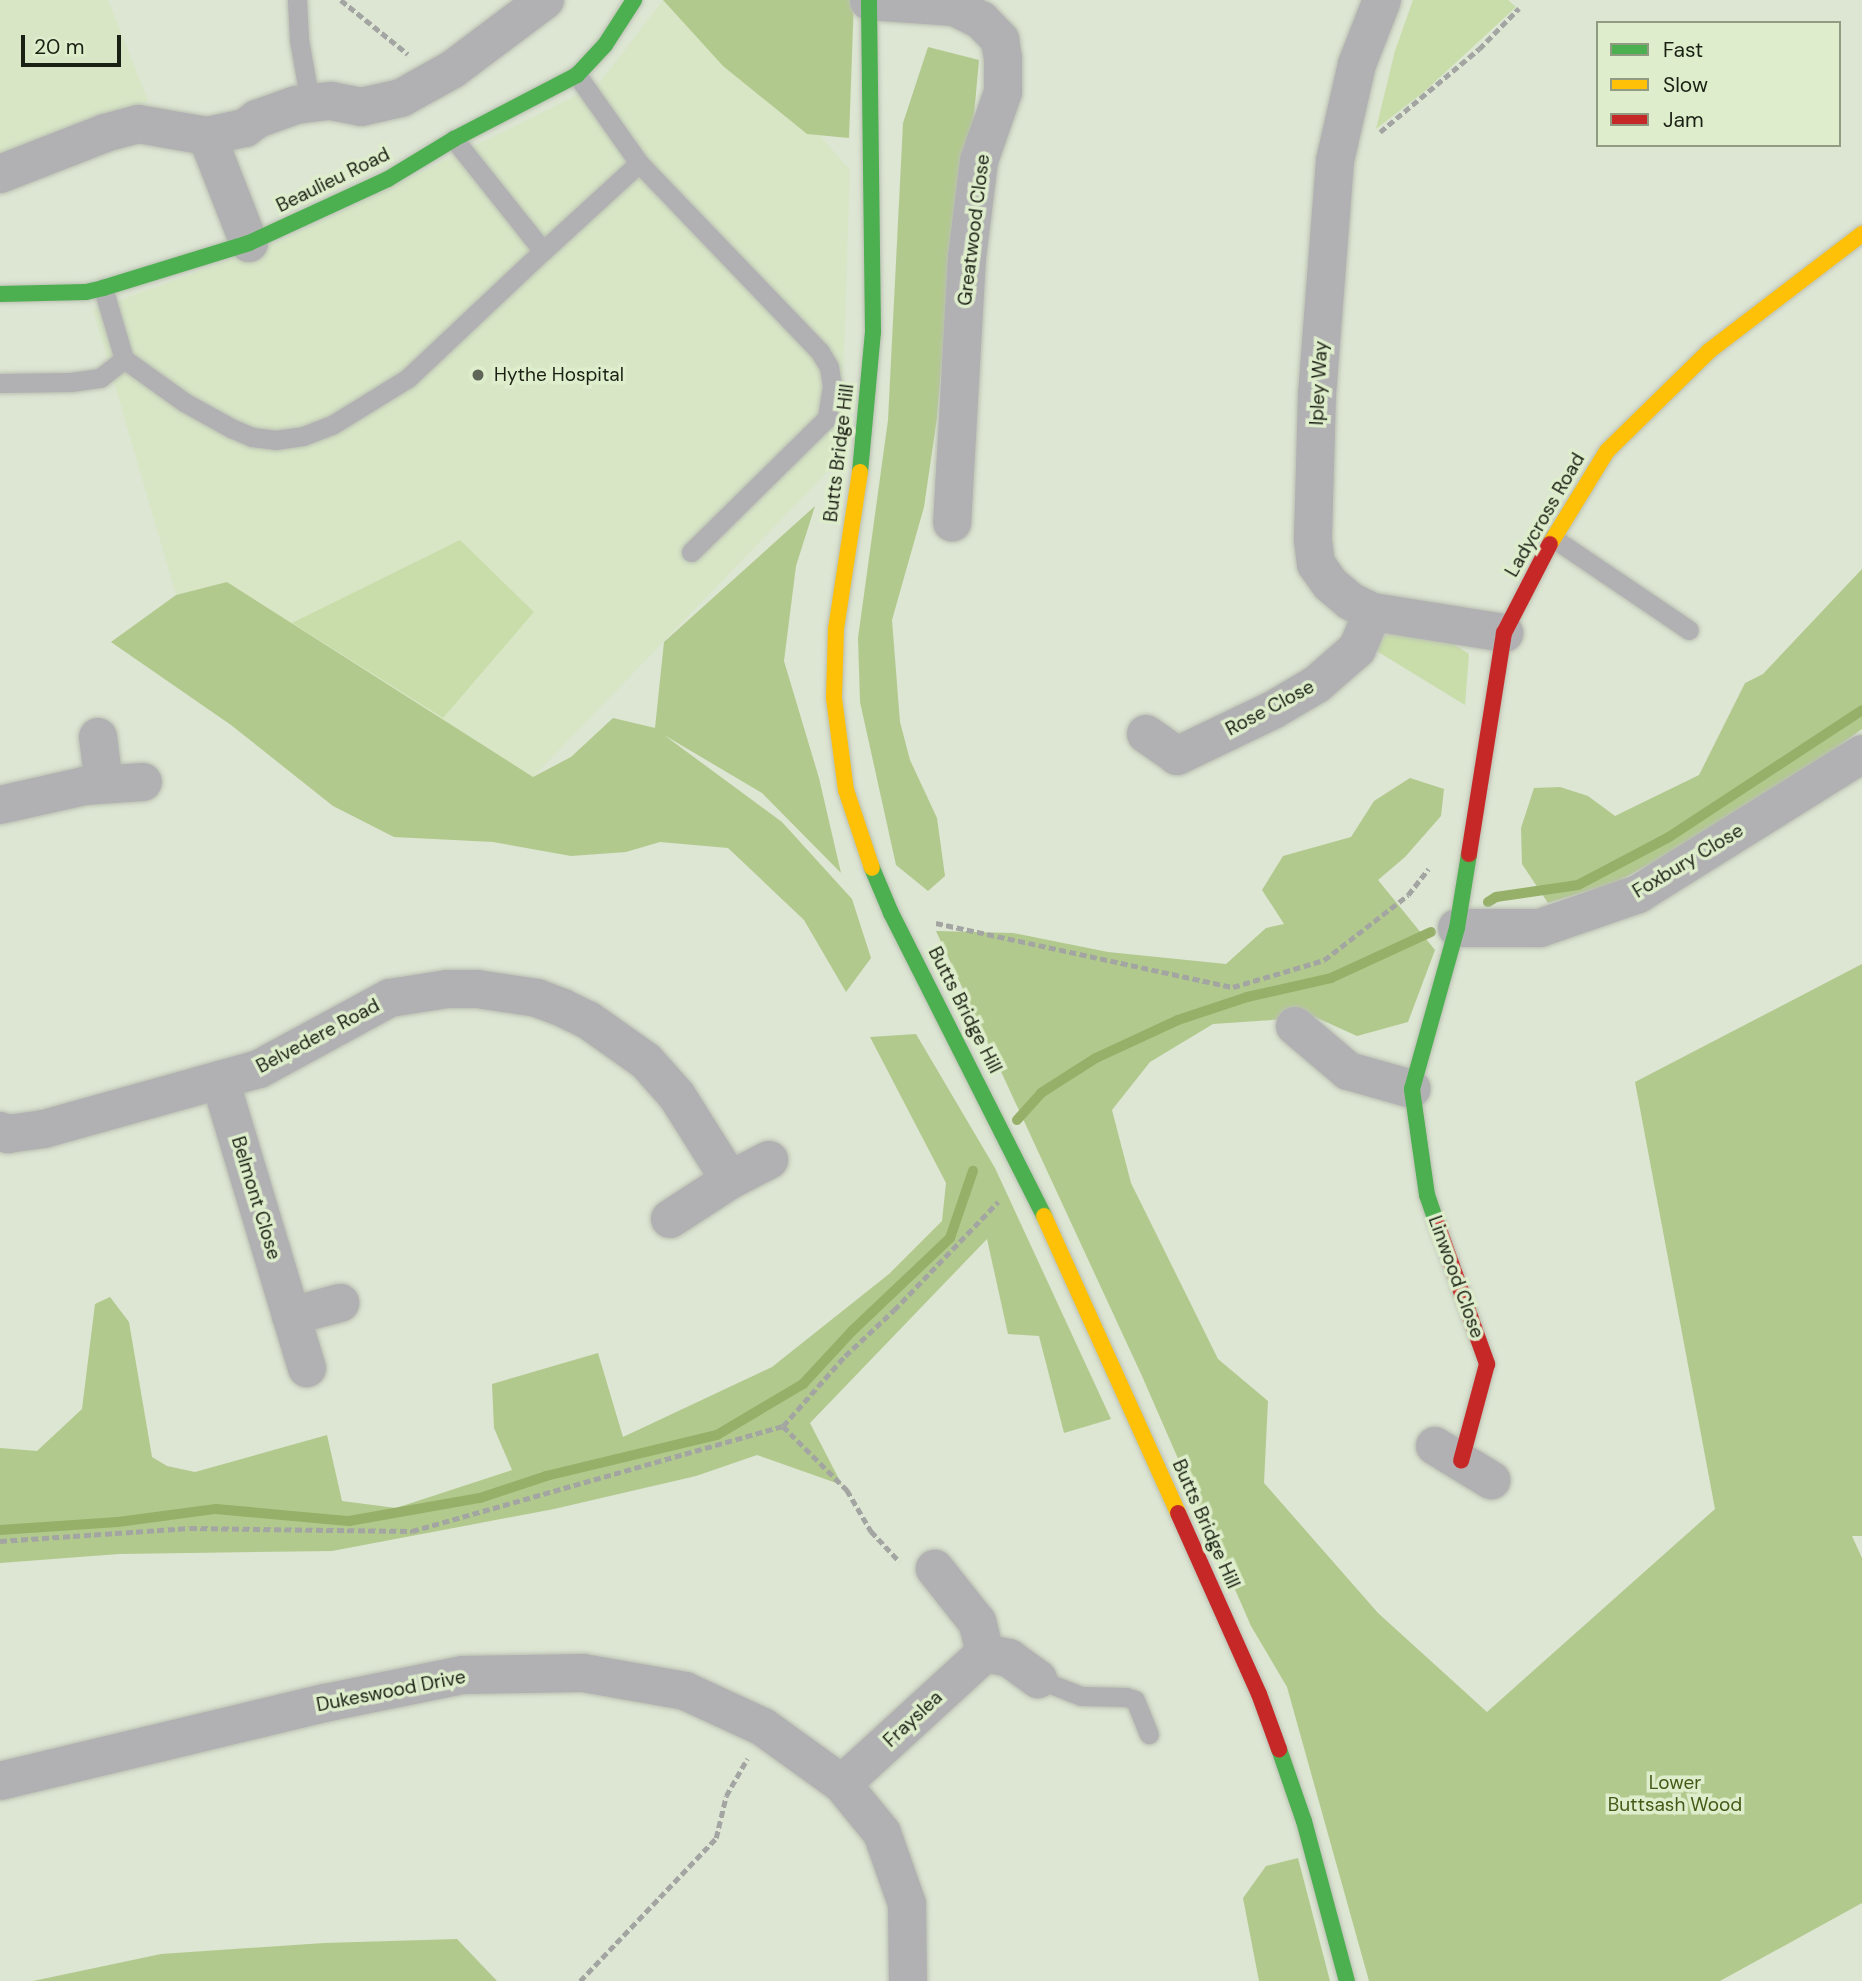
<!DOCTYPE html>
<style>
body{margin:0}
#map{position:relative;width:1862px;height:1981px;overflow:hidden;background:#dde5d3;font-family:"DM Sans",sans-serif}
div>[style]{position:absolute}
[style*='--x']{left:calc(var(--x)*1px);top:calc(var(--y)*1px);width:calc(var(--w)*1px);rotate:calc(var(--a)*1deg)}
.built>*{inset:0;background:#d8e6c6}
.green>*{inset:0;background:#c9ddaa}
.forest>*{inset:0;background:#b2c98d}
.stream>*{height:10px;margin:-5px;padding:0 5px;transform-origin:5px;border-radius:5px;background:#96b069}
.path>*{height:4.5px;margin-top:-2.25px;transform-origin:0;background:repeating-linear-gradient(90deg,#a3a5a2 0 7px,transparent 0 10.5px)}
.roads{filter:drop-shadow(0 0 2px #bac0b2) drop-shadow(0 0 2px #bac0b2)}
.lane>*{height:19px;margin:-9.5px;padding:0 9.5px;transform-origin:9.5px;border-radius:9.5px;background:#b1b0b2}
.street>*{height:38px;margin:-19px;padding:0 19px;transform-origin:19px;border-radius:19px;background:#b1b0b2}
.fast>*{height:16px;margin:-8px;padding:0 8px;transform-origin:8px;border-radius:8px;background:#4caf50}
.slow>*{height:16px;margin:-8px;padding:0 8px;transform-origin:8px;border-radius:8px;background:#ffc107}
.jam>*{height:16px;margin:-8px;padding:0 8px;transform-origin:8px;border-radius:8px;background:#c62828}
.dots>*{width:19px;height:19px;translate:-50% -50%;box-sizing:border-box;border:4px solid #deedcb;border-radius:50%}
span{translate:-50% -50%;white-space:nowrap;text-align:center;line-height:1.15;-webkit-text-stroke:7px #deedcb;paint-order:stroke}
.street-label{font-size:19px;color:#1b2014}
.poi-label{font-size:19px;color:#1b2014}
.left{translate:0 -50%;text-align:left}
.park-label{font-size:19px;color:#435a17}
.legend{position:absolute;left:1596px;top:21px;width:245px;height:126px;box-sizing:border-box;background:#deedcb;border:2px solid #909b82;margin:0;padding:9px 12px;list-style:none;font-size:21px;color:#1b2014}
.legend li{display:flex;align-items:center;gap:14px;height:35px}
.legend b{width:35px;border:2px solid #909b82}
.scale{position:absolute;left:21px;top:35px;width:100px;height:32px;box-sizing:border-box;border:4px solid #1b2014;border-top:0;padding-left:9px;font-size:21px;line-height:24px;white-space:nowrap;color:#1b2014;-webkit-text-stroke:5px #deedcb;paint-order:stroke}
</style>
<div id="map">
<div class="built">
<div style="clip-path:polygon(0 0,108px 0,148px 101px,0 160px)"></div>
<div style="clip-path:polygon(663px 0,701px 0,850px 170px,841px 441px,833px 466px,533px 777px,227px 582px,176px 595px,93px 310px,281px 241px,598px 85px)"></div>
</div>
<div class="green">
<div style="clip-path:polygon(1413px 0,1508px 0,1516px 7px,1425px 91px,1376px 129px,1395px 51px)"></div>
<div style="clip-path:polygon(460px 540px,534px 612px,443px 718px,292px 623px)"></div>
<div style="clip-path:polygon(1400px 629px,1446px 639px,1469px 654px,1465px 705px,1375px 650px,1385px 636px)"></div>
</div>
<div class="forest">
<div style="clip-path:polygon(663px 0,854px 0,849px 138px,807px 134px,723px 66px)"></div>
<div style="clip-path:polygon(928px 47px,979px 60px,973px 126px,947px 301px,937px 418px,924px 507px,892px 620px,900px 722px,910px 760px,937px 818px,945px 876px,928px 891px,896px 865px,860px 702px,858px 638px,888px 420px,903px 123px)"></div>
<div style="clip-path:polygon(815px 506px,796px 566px,784px 661px,819px 778px,841px 873px,762px 793px,664px 735px,782px 822px,852px 899px,871px 958px,846px 992px,804px 920px,728px 848px,660px 842px,626px 852px,571px 856px,493px 842px,394px 837px,333px 806px,231px 725px,111px 642px,176px 595px,227px 582px,533px 777px,571px 757px,613px 718px,655px 728px,664px 642px)"></div>
<div style="clip-path:polygon(1862px 569px,1862px 729px,1792px 780px,1711px 830px,1617px 882px,1548px 903px,1522px 864px,1521px 828px,1534px 788px,1560px 787px,1588px 796px,1615px 816px,1699px 775px,1745px 683px,1763px 674px)"></div>
<div style="clip-path:polygon(1410px 778px,1444px 789px,1441px 816px,1405px 857px,1378px 880px,1435px 950px,1408px 1022px,1357px 1036px,1315px 1017px,1213px 1024px,1150px 1062px,1112px 1110px,1131px 1183px,1218px 1359px,1268px 1401px,1264px 1483px,1378px 1613px,1487px 1712px,1715px 1509px,1635px 1082px,1862px 964px,1862px 1536px,1852px 1536px,1862px 1558px,1862px 1903px,1720px 1981px,1369px 1981px,1287px 1687px,1251px 1626px,1142px 1376px,936px 931px,1013px 933px,1108px 952px,1226px 964px,1266px 928px,1284px 924px,1262px 890px,1283px 856px,1351px 837px,1374px 801px)"></div>
<div style="clip-path:polygon(916px 1034px,995px 1168px,1111px 1419px,1064px 1433px,1039px 1336px,1008px 1334px,987px 1239px,810px 1423px,842px 1485px,757px 1455px,696px 1476px,554px 1509px,332px 1551px,119px 1554px,0 1563px,0 1448px,37px 1451px,82px 1409px,95px 1304px,110px 1297px,129px 1322px,152px 1457px,167px 1466px,195px 1472px,327px 1435px,342px 1501px,396px 1508px,512px 1470px,494px 1428px,492px 1384px,598px 1353px,623px 1437px,772px 1367px,889px 1274px,942px 1221px,946px 1183px,870px 1037px)"></div>
<div style="clip-path:polygon(1298px 1858px,1330px 1981px,1259px 1981px,1243px 1898px,1266px 1866px)"></div>
<div style="clip-path:polygon(457px 1939px,497px 1981px,33px 1981px,161px 1954px,324px 1943px)"></div>
</div>
<div class="stream">
<div style="--x:1488;--y:902;--w:9;--a:-32"></div>
<div style="--x:1496;--y:897;--w:83;--a:-8.3"></div>
<div style="--x:1578;--y:885;--w:103;--a:-27.8"></div>
<div style="--x:1669;--y:837;--w:231;--a:-33.3"></div>
<div style="--x:1017;--y:1120;--w:36;--a:-48"></div>
<div style="--x:1041;--y:1093;--w:65;--a:-32.5"></div>
<div style="--x:1096;--y:1058;--w:90;--a:-24.9"></div>
<div style="--x:1178;--y:1020;--w:73;--a:-18.4"></div>
<div style="--x:1247;--y:997;--w:86;--a:-12.7"></div>
<div style="--x:1331;--y:978;--w:110;--a:-24.7"></div>
<div style="--x:0;--y:1530;--w:118;--a:-3.9"></div>
<div style="--x:118;--y:1522;--w:99;--a:-7.6"></div>
<div style="--x:216;--y:1509;--w:134;--a:5.2"></div>
<div style="--x:349;--y:1521;--w:133;--a:-10"></div>
<div style="--x:480;--y:1498;--w:70;--a:-18.4"></div>
<div style="--x:546;--y:1476;--w:176;--a:-13.5"></div>
<div style="--x:717;--y:1435;--w:100;--a:-30.7"></div>
<div style="--x:803;--y:1384;--w:72;--a:-47.2"></div>
<div style="--x:852;--y:1331;--w:135;--a:-43.5"></div>
<div style="--x:950;--y:1238;--w:71;--a:-71.1"></div>
</div>
<div class="path">
<div style="--x:341;--y:0;--w:86;--a:38.9"></div>
<div style="--x:1380;--y:132;--w:129;--a:-40"></div>
<div style="--x:1479;--y:49;--w:57;--a:-45.7"></div>
<div style="--x:936;--y:923;--w:304;--a:12.2"></div>
<div style="--x:1233;--y:987;--w:95;--a:-16.5"></div>
<div style="--x:1324;--y:960;--w:106;--a:-37.7"></div>
<div style="--x:1408;--y:895;--w:33;--a:-52"></div>
<div style="--x:783;--y:1426;--w:91;--a:45"></div>
<div style="--x:847;--y:1490;--w:48;--a:59.7"></div>
<div style="--x:871;--y:1531;--w:42;--a:46.9"></div>
<div style="--x:0;--y:1541;--w:190;--a:-3.9"></div>
<div style="--x:190;--y:1528;--w:222;--a:0.8"></div>
<div style="--x:412;--y:1531;--w:386;--a:-15.8"></div>
<div style="--x:783;--y:1426;--w:94;--a:-48.5"></div>
<div style="--x:845;--y:1356;--w:67;--a:-43.2"></div>
<div style="--x:894;--y:1310;--w:150;--a:-46.1"></div>
<div style="--x:580;--y:1981;--w:197;--a:-46.4"></div>
<div style="--x:716;--y:1838;--w:43;--a:-76.6"></div>
<div style="--x:726;--y:1796;--w:43;--a:-60.4"></div>
</div>
<div class="roads">
<div class="lane">
<div style="--x:297;--y:0;--w:40;--a:87.1"></div>
<div style="--x:299;--y:40;--w:63;--a:79.9"></div>
<div style="--x:639;--y:163;--w:262;--a:46.2"></div>
<div style="--x:820;--y:352;--w:17;--a:59"></div>
<div style="--x:829;--y:367;--w:19;--a:81"></div>
<div style="--x:832;--y:386;--w:32;--a:99"></div>
<div style="--x:827;--y:418;--w:191;--a:135.4"></div>
<div style="--x:543;--y:251;--w:130;--a:-42.5"></div>
<div style="--x:639;--y:163;--w:108;--a:-125.2"></div>
<div style="--x:124;--y:359;--w:74;--a:35.6"></div>
<div style="--x:184;--y:402;--w:54;--a:29"></div>
<div style="--x:231;--y:428;--w:23;--a:23"></div>
<div style="--x:252;--y:437;--w:23;--a:7"></div>
<div style="--x:275;--y:440;--w:28;--a:-8"></div>
<div style="--x:303;--y:436;--w:31;--a:-21"></div>
<div style="--x:332;--y:425;--w:89;--a:-31.7"></div>
<div style="--x:408;--y:378;--w:185;--a:-43.3"></div>
<div style="--x:543;--y:251;--w:143;--a:-128.5"></div>
<div style="--x:0;--y:383;--w:71;--a:-0.8"></div>
<div style="--x:71;--y:382;--w:29;--a:-8"></div>
<div style="--x:100;--y:378;--w:31;--a:-38"></div>
<div style="--x:124;--y:359;--w:74;--a:-106.5"></div>
<div style="--x:1553;--y:538;--w:164;--a:34.1"></div>
<div style="--x:1038;--y:1679;--w:46;--a:21.6"></div>
<div style="--x:1081;--y:1696;--w:45;--a:1.3"></div>
<div style="--x:1126;--y:1697;--w:9;--a:18"></div>
<div style="--x:1135;--y:1700;--w:37;--a:68"></div>
</div>
<div class="street">
<div style="--x:1382;--y:0;--w:69;--a:111.3"></div>
<div style="--x:1357;--y:64;--w:99;--a:102.8"></div>
<div style="--x:1335;--y:161;--w:234;--a:94.4"></div>
<div style="--x:1317;--y:394;--w:146;--a:91.6"></div>
<div style="--x:1313;--y:540;--w:24;--a:83"></div>
<div style="--x:1316;--y:564;--w:24;--a:55"></div>
<div style="--x:1330;--y:584;--w:26;--a:40"></div>
<div style="--x:1350;--y:601;--w:25;--a:26"></div>
<div style="--x:1373;--y:612;--w:133;--a:9.1"></div>
<div style="--x:869;--y:1;--w:86;--a:4"></div>
<div style="--x:955;--y:7;--w:29;--a:27"></div>
<div style="--x:981;--y:20;--w:28;--a:46"></div>
<div style="--x:1000;--y:40;--w:18;--a:81"></div>
<div style="--x:1003;--y:58;--w:34;--a:90"></div>
<div style="--x:1003;--y:92;--w:73;--a:109.2"></div>
<div style="--x:979;--y:161;--w:97;--a:97.1"></div>
<div style="--x:967;--y:257;--w:266;--a:93.2"></div>
<div style="--x:207;--y:136;--w:39;--a:-12"></div>
<div style="--x:245;--y:128;--w:15;--a:-37"></div>
<div style="--x:257;--y:119;--w:41;--a:-19.7"></div>
<div style="--x:296;--y:105;--w:35;--a:-7"></div>
<div style="--x:331;--y:101;--w:31;--a:11"></div>
<div style="--x:361;--y:107;--w:41;--a:-12.7"></div>
<div style="--x:401;--y:98;--w:60;--a:-29.1"></div>
<div style="--x:453;--y:69;--w:115;--a:-36.9"></div>
<div style="--x:0;--y:174;--w:113;--a:-21.3"></div>
<div style="--x:105;--y:133;--w:34;--a:-15"></div>
<div style="--x:138;--y:124;--w:70;--a:9.9"></div>
<div style="--x:207;--y:136;--w:115;--a:68.6"></div>
<div style="--x:1146;--y:734;--w:38;--a:35"></div>
<div style="--x:1177;--y:756;--w:106;--a:-25.6"></div>
<div style="--x:1273;--y:710;--w:51;--a:-30.6"></div>
<div style="--x:1317;--y:684;--w:53;--a:-41.2"></div>
<div style="--x:1357;--y:649;--w:40;--a:-66.6"></div>
<div style="--x:98;--y:737;--w:47;--a:82.7"></div>
<div style="--x:0;--y:805;--w:86;--a:-12.7"></div>
<div style="--x:84;--y:786;--w:59;--a:-3.9"></div>
<div style="--x:1457;--y:928;--w:83;--a:0"></div>
<div style="--x:1540;--y:928;--w:104;--a:-19.1"></div>
<div style="--x:1638;--y:894;--w:264;--a:-32"></div>
<div style="--x:1295;--y:1026;--w:70;--a:40.3"></div>
<div style="--x:1348;--y:1071;--w:66;--a:15.7"></div>
<div style="--x:220;--y:1080;--w:301;--a:73.2"></div>
<div style="--x:0;--y:1131;--w:9;--a:21"></div>
<div style="--x:8;--y:1134;--w:36;--a:-8"></div>
<div style="--x:44;--y:1129;--w:223;--a:-15.6"></div>
<div style="--x:259;--y:1069;--w:149;--a:-28.5"></div>
<div style="--x:390;--y:998;--w:58;--a:-9"></div>
<div style="--x:447;--y:989;--w:30;--a:0"></div>
<div style="--x:477;--y:989;--w:61;--a:8.5"></div>
<div style="--x:537;--y:998;--w:28;--a:21"></div>
<div style="--x:563;--y:1008;--w:28;--a:26"></div>
<div style="--x:588;--y:1020;--w:71;--a:35.3"></div>
<div style="--x:646;--y:1061;--w:47;--a:48.5"></div>
<div style="--x:677;--y:1096;--w:99;--a:57.8"></div>
<div style="--x:670;--y:1219;--w:72;--a:-33"></div>
<div style="--x:730;--y:1180;--w:44;--a:-27.1"></div>
<div style="--x:291;--y:1316;--w:51;--a:-14.9"></div>
<div style="--x:1435;--y:1446;--w:66;--a:31.3"></div>
<div style="--x:985;--y:1653;--w:25;--a:12"></div>
<div style="--x:1009;--y:1658;--w:36;--a:36"></div>
<div style="--x:0;--y:1781;--w:334;--a:-13.5"></div>
<div style="--x:325;--y:1703;--w:141;--a:-11.5"></div>
<div style="--x:463;--y:1675;--w:120;--a:-1"></div>
<div style="--x:583;--y:1673;--w:104;--a:10"></div>
<div style="--x:685;--y:1691;--w:86;--a:24.8"></div>
<div style="--x:763;--y:1727;--w:97;--a:35.8"></div>
<div style="--x:842;--y:1784;--w:63;--a:50.8"></div>
<div style="--x:882;--y:1833;--w:75;--a:70.6"></div>
<div style="--x:907;--y:1904;--w:77;--a:89.3"></div>
<div style="--x:842;--y:1784;--w:194;--a:-42.5"></div>
<div style="--x:985;--y:1653;--w:32;--a:-104"></div>
<div style="--x:977;--y:1622;--w:68;--a:-128.4"></div>
</div>
<div class="fast">
<div style="--x:0;--y:294;--w:86;--a:-1.3"></div>
<div style="--x:86;--y:292;--w:17;--a:-13"></div>
<div style="--x:103;--y:288;--w:153;--a:-17.1"></div>
<div style="--x:249;--y:243;--w:153;--a:-24.7"></div>
<div style="--x:388;--y:179;--w:77;--a:-31.2"></div>
<div style="--x:454;--y:139;--w:139;--a:-27.5"></div>
<div style="--x:577;--y:75;--w:41;--a:-47"></div>
<div style="--x:605;--y:45;--w:54;--a:-57.2"></div>
<div style="--x:860;--y:472;--w:141;--a:-84.7"></div>
<div style="--x:873;--y:332;--w:332;--a:-90.7"></div>
<div style="--x:872;--y:868;--w:49;--a:67.1"></div>
<div style="--x:891;--y:913;--w:339;--a:63.2"></div>
<div style="--x:1437;--y:1224;--w:31;--a:-109"></div>
<div style="--x:1427;--y:1195;--w:107;--a:-98.1"></div>
<div style="--x:1412;--y:1089;--w:167;--a:-74.4"></div>
<div style="--x:1457;--y:928;--w:75;--a:-80.8"></div>
<div style="--x:1279;--y:1749;--w:76;--a:70.9"></div>
<div style="--x:1304;--y:1821;--w:166;--a:75"></div>
</div>
<div class="slow">
<div style="--x:860;--y:472;--w:159;--a:98.7"></div>
<div style="--x:836;--y:629;--w:69;--a:91.7"></div>
<div style="--x:834;--y:698;--w:93;--a:82.6"></div>
<div style="--x:846;--y:790;--w:82;--a:71.6"></div>
<div style="--x:1550;--y:544;--w:109;--a:-58.5"></div>
<div style="--x:1607;--y:451;--w:143;--a:-44.4"></div>
<div style="--x:1709;--y:351;--w:193;--a:-37.4"></div>
<div style="--x:1044;--y:1216;--w:326;--a:65.7"></div>
</div>
<div class="jam">
<div style="--x:1469;--y:854;--w:224;--a:-81"></div>
<div style="--x:1504;--y:633;--w:100;--a:-62.7"></div>
<div style="--x:1437;--y:1224;--w:149;--a:70.3"></div>
<div style="--x:1487;--y:1364;--w:100;--a:105"></div>
<div style="--x:1178;--y:1513;--w:198;--a:65.9"></div>
<div style="--x:1259;--y:1694;--w:59;--a:70"></div>
</div>
</div>
<div class="dots">
<div style="left:478px;top:375px;background:#5f6557"></div>
</div>
<div class="street-label">
<span style="left:333px;top:180px;rotate:-26deg">Beaulieu Road</span>
<span style="left:974px;top:230px;rotate:-83deg">Greatwood Close</span>
<span style="left:1319px;top:383px;rotate:-87deg">Ipley Way</span>
<span style="left:839px;top:453px;rotate:-83deg">Butts Bridge Hill</span>
<span style="left:1545px;top:515px;rotate:-60deg">Ladycross Road</span>
<span style="left:1270px;top:708px;rotate:-28deg">Rose Close</span>
<span style="left:1688px;top:861px;rotate:-31deg">Foxbury Close</span>
<span style="left:965px;top:1010px;rotate:63deg">Butts Bridge Hill</span>
<span style="left:318px;top:1036px;rotate:-28deg">Belvedere Road</span>
<span style="left:256px;top:1198px;rotate:73deg">Belmont Close</span>
<span style="left:1456px;top:1277px;rotate:70deg">Linwood Close</span>
<span style="left:1206px;top:1524px;rotate:66deg">Butts Bridge Hill</span>
<span style="left:391px;top:1691px;rotate:-11deg">Dukeswood Drive</span>
<span style="left:913px;top:1719px;rotate:-43deg">Frayslea</span>
</div>
<div class="poi-label">
<span class="left" style="left:494px;top:375px">Hythe Hospital</span>
</div>
<div class="park-label">
<span style="left:1675px;top:1794px">Lower<br>Buttsash Wood</span>
</div>
<ul class="legend">
<li><b style="height:9px;background:#4caf50"></b>Fast</li>
<li><b style="height:9px;background:#ffc107"></b>Slow</li>
<li><b style="height:9px;background:#c62828"></b>Jam</li>
</ul>
<div class="scale">20 m</div>
</div>
